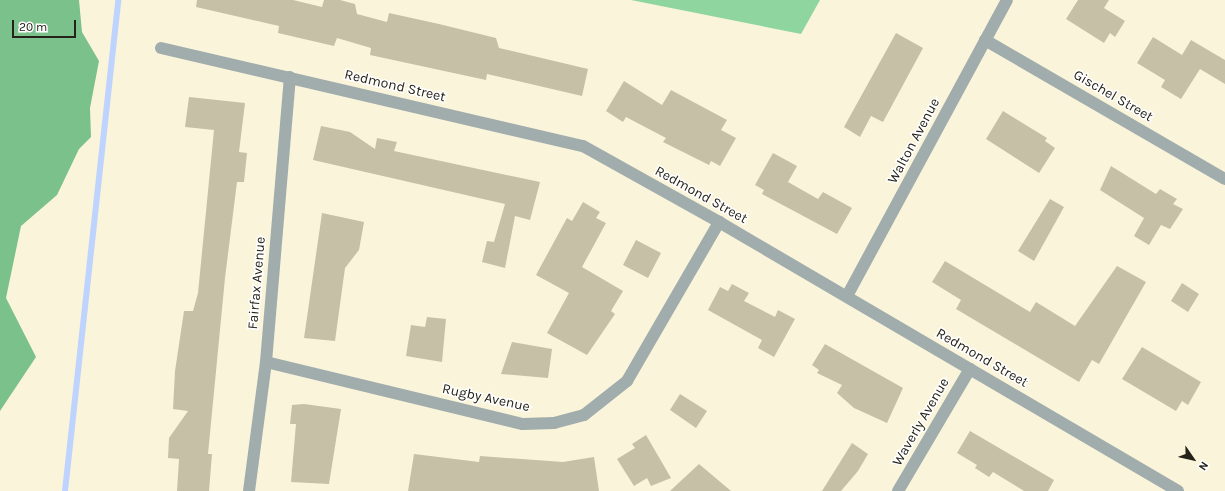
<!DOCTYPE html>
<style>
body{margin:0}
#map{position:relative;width:1225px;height:491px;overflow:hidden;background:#faf4da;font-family:Karla,sans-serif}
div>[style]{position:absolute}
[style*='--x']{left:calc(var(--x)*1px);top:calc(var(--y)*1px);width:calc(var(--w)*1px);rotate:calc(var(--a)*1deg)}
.green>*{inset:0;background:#8fd59f}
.forest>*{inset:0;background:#7bc18c}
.stream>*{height:6px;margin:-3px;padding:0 3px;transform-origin:3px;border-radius:3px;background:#bed3fd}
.building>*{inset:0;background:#c6c0a7}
.street>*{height:12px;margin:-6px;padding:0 6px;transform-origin:6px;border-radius:6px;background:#a0adac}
span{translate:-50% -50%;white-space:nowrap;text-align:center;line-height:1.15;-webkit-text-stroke:3px #fff;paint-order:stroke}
.street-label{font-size:14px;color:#252219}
.north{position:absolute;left:1173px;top:439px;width:40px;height:40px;-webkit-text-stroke:3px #fff;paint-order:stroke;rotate:124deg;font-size:11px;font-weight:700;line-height:16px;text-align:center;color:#252219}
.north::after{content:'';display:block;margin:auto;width:14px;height:18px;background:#252219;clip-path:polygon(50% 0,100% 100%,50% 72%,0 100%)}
.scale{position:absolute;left:12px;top:20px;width:64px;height:18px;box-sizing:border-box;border:2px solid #252219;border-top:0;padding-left:5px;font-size:12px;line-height:14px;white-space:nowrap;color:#252219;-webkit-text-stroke:3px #fff;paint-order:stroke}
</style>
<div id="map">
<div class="green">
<div style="clip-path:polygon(631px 0,820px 0,801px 34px)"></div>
</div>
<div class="forest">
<div style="clip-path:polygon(0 0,79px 0,82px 32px,99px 61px,90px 108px,91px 137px,79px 149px,57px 195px,21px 226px,6px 298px,36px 357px,0 411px)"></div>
</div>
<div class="stream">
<div style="--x:65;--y:491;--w:494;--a:-83.8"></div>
</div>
<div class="building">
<div style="clip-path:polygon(197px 0,293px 0,322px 7px,324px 0,340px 0,355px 4px,357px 14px,387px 22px,389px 13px,439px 24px,496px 38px,499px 48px,588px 69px,582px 96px,487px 74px,486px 80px,370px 55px,371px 48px,337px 38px,334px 46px,278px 33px,279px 26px,196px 7px)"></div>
<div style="clip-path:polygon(1078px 0,1109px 0,1104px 8px,1125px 21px,1115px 37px,1110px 33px,1104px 43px,1066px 19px)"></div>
<div style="clip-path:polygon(896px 33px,923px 48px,883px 122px,871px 116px,860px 137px,844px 127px)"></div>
<div style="clip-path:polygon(1153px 37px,1182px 55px,1191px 40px,1225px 60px,1225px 84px,1200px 69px,1181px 99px,1161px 87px,1165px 80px,1137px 63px)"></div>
<div style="clip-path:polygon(624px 81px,662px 105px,671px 90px,727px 120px,721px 130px,736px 138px,720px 166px,711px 161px,709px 165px,663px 142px,666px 138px,626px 117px,623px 122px,606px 111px)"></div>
<div style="clip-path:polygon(189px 97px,245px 103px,239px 152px,247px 153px,244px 182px,237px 182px,225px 278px,208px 454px,212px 454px,209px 491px,177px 491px,179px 459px,168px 458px,169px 438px,188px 411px,173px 409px,175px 371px,184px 311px,193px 311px,198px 293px,214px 130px,185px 127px)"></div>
<div style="clip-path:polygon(1003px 111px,1047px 138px,1045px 141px,1055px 148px,1039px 173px,986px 139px)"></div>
<div style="clip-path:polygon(321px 126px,350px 132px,375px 149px,377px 138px,397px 142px,394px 151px,540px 182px,530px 220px,515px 216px,505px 268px,482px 262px,487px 241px,494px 242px,505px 204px,313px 160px)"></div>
<div style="clip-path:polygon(773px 153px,797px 166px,788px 182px,818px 199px,823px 192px,852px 208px,837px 234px,762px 194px,764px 190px,755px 185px)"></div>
<div style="clip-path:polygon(1111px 166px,1156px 194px,1160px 189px,1177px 199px,1173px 204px,1183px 209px,1170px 229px,1161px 225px,1149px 245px,1134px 236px,1144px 218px,1100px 190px)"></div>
<div style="clip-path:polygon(1050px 199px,1064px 207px,1034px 261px,1018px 251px)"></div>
<div style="clip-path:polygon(583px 202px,600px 212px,596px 218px,606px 223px,582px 267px,623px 291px,611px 311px,615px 314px,587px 355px,547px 333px,569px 293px,536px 275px,567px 218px,572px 221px)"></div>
<div style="clip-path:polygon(322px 213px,364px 222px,359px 250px,345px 268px,335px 341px,304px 338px)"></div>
<div style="clip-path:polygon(636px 240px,661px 253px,648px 278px,623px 265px)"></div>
<div style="clip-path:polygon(945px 261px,1030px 312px,1036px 302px,1075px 326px,1117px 266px,1146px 282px,1099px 364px,1092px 360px,1079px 382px,956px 309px,961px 300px,932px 282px)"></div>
<div style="clip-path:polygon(1182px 283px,1199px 294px,1188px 312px,1171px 301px)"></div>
<div style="clip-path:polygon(732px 284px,749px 293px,744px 301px,775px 317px,778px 310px,795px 319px,774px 357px,758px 348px,762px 340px,708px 310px,720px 287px,728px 291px)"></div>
<div style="clip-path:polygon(427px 317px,446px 319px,442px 362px,406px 356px,411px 325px,425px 327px)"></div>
<div style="clip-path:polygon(512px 342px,552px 349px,548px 378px,501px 374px)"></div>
<div style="clip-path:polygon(825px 344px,903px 388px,887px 423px,854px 408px,837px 393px,842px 385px,817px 373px,819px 370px,812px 365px)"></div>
<div style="clip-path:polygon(1142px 347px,1201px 382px,1188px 405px,1182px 401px,1176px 411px,1122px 379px)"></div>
<div style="clip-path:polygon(680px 394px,707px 411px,696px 428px,670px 410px)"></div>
<div style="clip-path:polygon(304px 404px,341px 409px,329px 484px,291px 482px,296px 424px,290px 424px,292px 405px)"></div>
<div style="clip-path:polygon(970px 431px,1054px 480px,1048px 491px,1024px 491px,993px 472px,989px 477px,975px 468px,977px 465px,957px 453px)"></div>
<div style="clip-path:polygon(646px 435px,671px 478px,651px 486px,647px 478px,634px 486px,617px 459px,635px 448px,632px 444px)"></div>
<div style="clip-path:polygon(852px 443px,868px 454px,858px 471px,841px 491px,822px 491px)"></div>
<div style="clip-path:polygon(414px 454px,479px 462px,480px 456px,563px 462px,594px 457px,599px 491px,408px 491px)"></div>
<div style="clip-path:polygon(699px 464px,731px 491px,670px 491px)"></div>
</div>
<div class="street">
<div style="--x:985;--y:40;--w:277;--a:30.1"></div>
<div style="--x:161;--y:48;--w:433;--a:13.1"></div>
<div style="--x:583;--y:146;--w:156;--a:29.2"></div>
<div style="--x:719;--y:222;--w:532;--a:30.37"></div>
<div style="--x:847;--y:296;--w:336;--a:-61.6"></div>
<div style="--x:266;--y:362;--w:264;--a:13.6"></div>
<div style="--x:523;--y:424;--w:31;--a:-2"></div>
<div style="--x:554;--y:423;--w:31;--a:-15"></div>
<div style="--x:584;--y:415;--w:55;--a:-38.3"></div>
<div style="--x:627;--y:381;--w:184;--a:-59.9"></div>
<div style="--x:249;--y:491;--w:130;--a:-82.5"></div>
<div style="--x:266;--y:362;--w:286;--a:-85.2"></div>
<div style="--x:898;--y:491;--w:142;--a:-59.5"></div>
</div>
<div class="street-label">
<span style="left:395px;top:86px;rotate:13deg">Redmond Street</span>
<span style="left:1113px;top:96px;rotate:30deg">Gischel Street</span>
<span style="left:914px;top:141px;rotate:-62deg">Walton Avenue</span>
<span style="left:701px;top:195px;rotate:29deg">Redmond Street</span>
<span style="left:257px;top:283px;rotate:-85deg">Fairfax Avenue</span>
<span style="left:982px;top:358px;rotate:30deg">Redmond Street</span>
<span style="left:486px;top:398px;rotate:12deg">Rugby Avenue</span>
<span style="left:921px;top:422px;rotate:-60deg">Waverly Avenue</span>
</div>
<div class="north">N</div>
<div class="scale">20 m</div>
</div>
